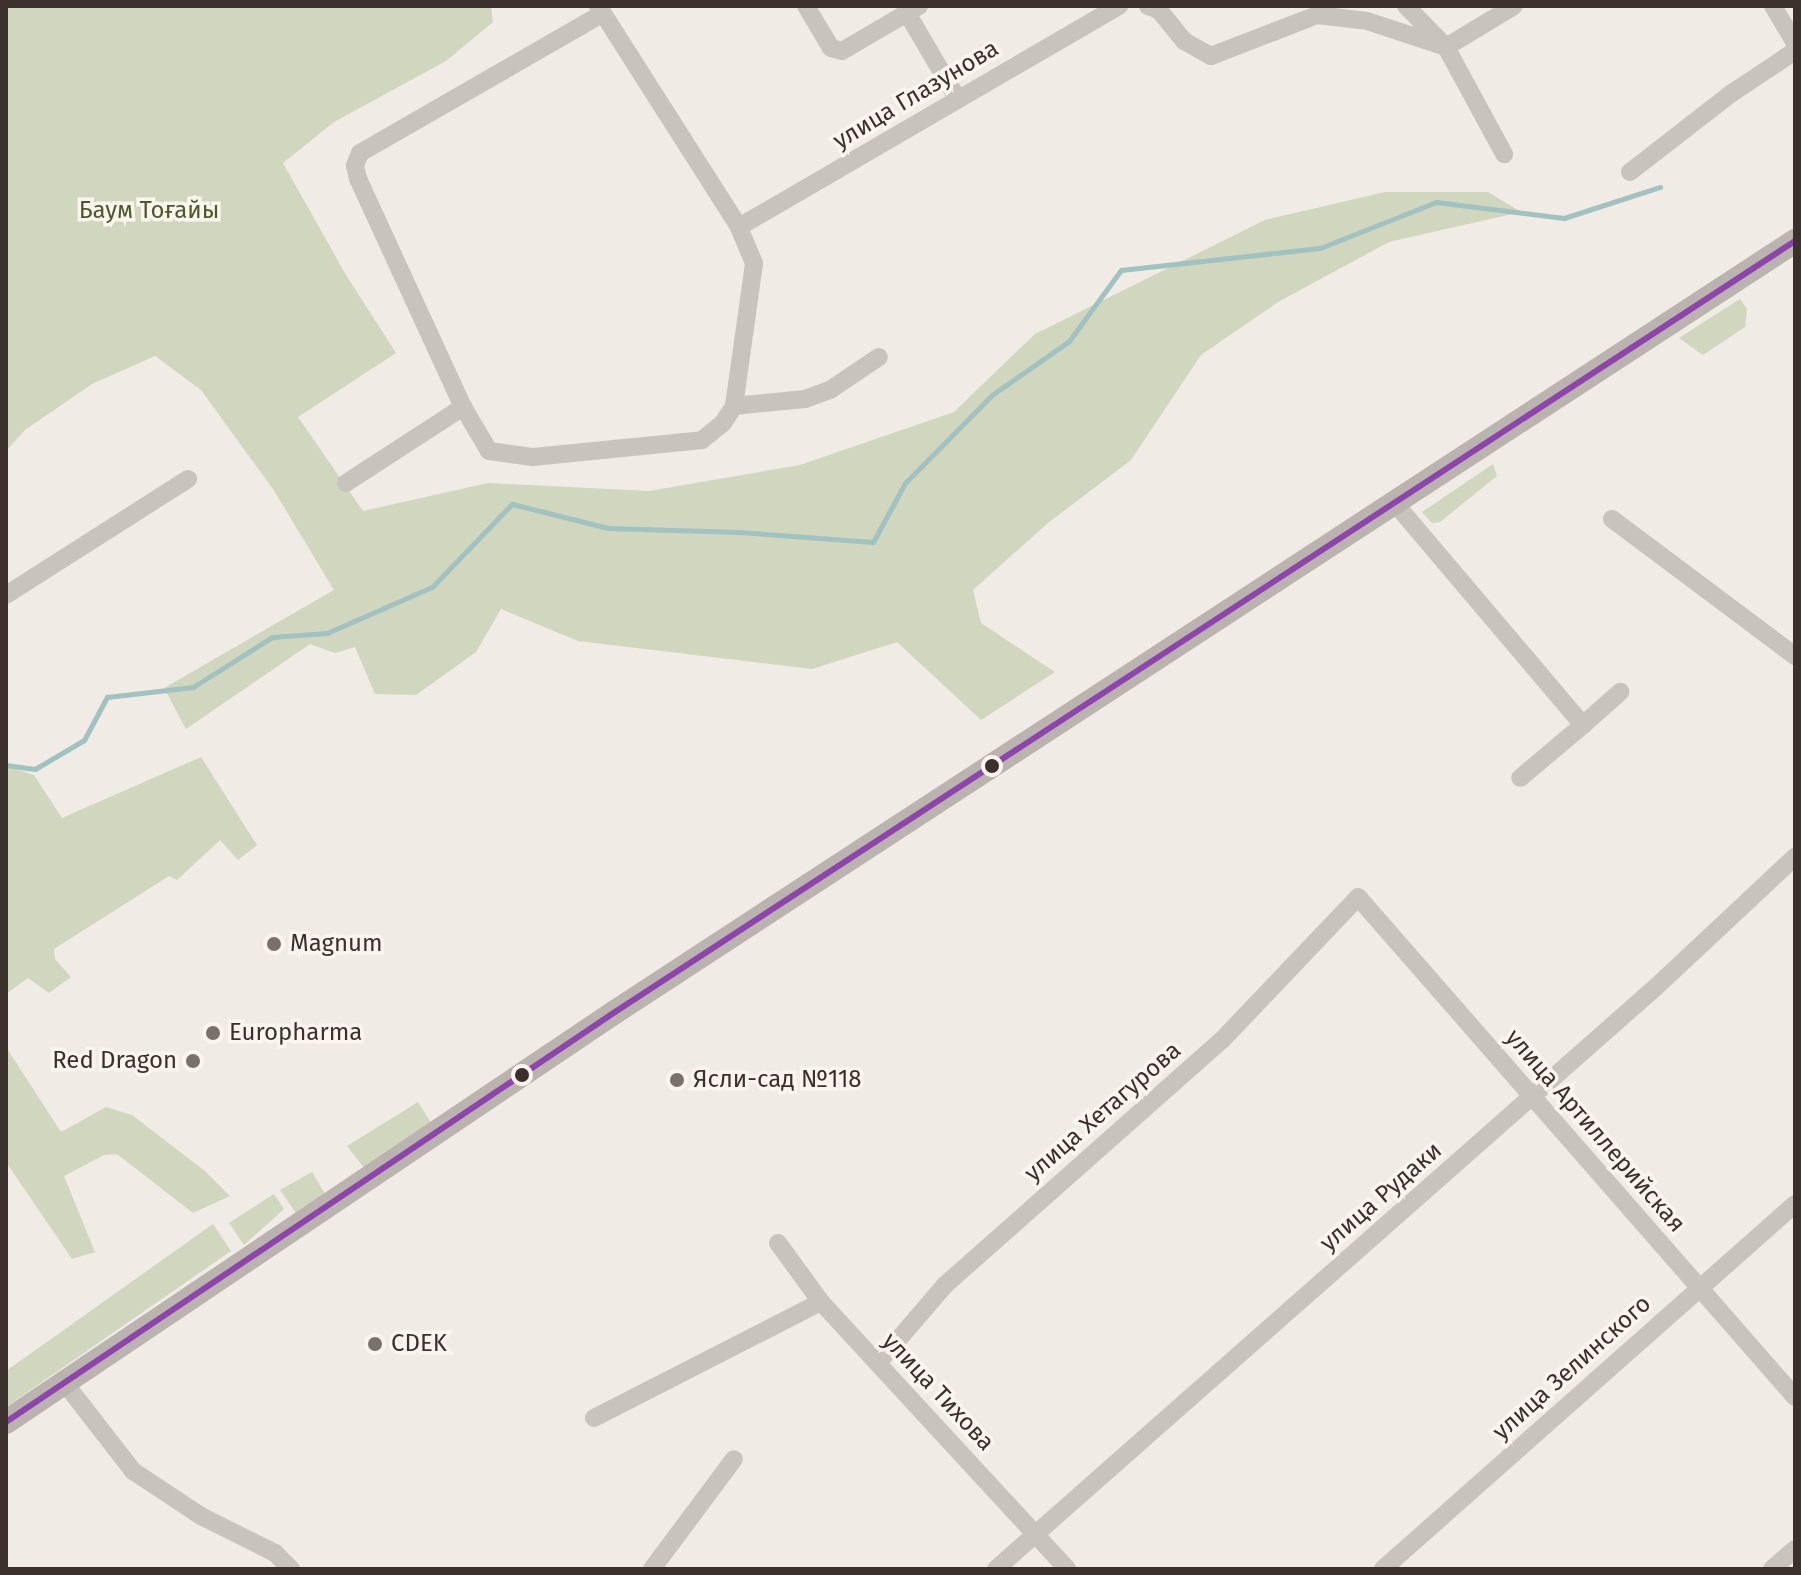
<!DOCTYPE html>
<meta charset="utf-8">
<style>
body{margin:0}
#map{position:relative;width:1801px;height:1575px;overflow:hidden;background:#f0ebe5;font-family:"Fira Sans",sans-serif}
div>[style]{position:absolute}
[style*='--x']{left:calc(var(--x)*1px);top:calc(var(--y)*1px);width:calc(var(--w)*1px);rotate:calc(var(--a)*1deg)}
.green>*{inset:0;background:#d1d6bf}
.stream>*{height:5px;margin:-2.5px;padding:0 2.5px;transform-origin:2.5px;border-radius:2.5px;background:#a1c2c1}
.minor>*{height:18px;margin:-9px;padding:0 9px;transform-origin:9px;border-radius:9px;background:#c9c3be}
.secondary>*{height:24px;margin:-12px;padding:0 12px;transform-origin:12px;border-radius:12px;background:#bab3ae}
.bus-1>*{height:6px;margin:-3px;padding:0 3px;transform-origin:3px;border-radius:3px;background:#8e44ad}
.dots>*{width:22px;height:22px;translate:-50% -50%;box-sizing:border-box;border:4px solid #fbf5ee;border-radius:50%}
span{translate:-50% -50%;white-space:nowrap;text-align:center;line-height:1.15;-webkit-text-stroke:7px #fbf5ee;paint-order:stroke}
.street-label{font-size:24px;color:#3b302b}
.park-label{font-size:24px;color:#4a5a2e}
.poi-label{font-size:24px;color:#3b302b}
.left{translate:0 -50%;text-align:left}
.right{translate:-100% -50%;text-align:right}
.frame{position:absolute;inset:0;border:8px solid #3b302b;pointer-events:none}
</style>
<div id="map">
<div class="green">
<div style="clip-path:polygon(6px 6px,491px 6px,493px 22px,446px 61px,334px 122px,283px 163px,346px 275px,396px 353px,298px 417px,363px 511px,488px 483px,649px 491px,800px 465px,954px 412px,1035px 334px,1265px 220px,1385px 192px,1488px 192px,1521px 212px,1389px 242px,1278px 302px,1201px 355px,1131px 460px,1048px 523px,973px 590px,981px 623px,1055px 672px,981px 720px,897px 642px,812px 669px,578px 641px,501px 609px,476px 652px,416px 695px,375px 694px,355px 647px,335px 653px,310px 644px,186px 729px,164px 688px,334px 590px,273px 489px,201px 390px,155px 356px,92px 384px,25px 430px,6px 451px)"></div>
<div style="clip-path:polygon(1740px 299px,1747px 309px,1745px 327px,1703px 355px,1679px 338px)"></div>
<div style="clip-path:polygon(1493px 464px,1497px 476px,1440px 522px,1432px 523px,1422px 512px)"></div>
<div style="clip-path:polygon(201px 757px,257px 845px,238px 860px,220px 840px,177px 880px,169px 876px,54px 949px,55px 959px,71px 977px,49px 993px,28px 978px,6px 994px,6px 766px,34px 775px,62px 818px)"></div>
<div style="clip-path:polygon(6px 1047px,61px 1132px,106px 1107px,132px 1115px,205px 1171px,230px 1196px,193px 1213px,117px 1154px,104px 1155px,64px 1176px,95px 1252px,72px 1259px,6px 1162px)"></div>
<div style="clip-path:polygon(418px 1102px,433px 1126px,365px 1169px,347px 1146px)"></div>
<div style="clip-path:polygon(312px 1172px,325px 1194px,296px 1213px,280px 1190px)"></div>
<div style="clip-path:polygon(274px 1194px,284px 1209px,244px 1245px,229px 1223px)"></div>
<div style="clip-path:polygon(213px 1224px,231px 1251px,6px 1407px,6px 1371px)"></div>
</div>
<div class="stream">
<div style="--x:6;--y:765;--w:29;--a:8"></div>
<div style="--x:35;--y:769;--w:57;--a:-30.6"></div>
<div style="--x:84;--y:740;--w:49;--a:-61.9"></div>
<div style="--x:107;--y:697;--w:87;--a:-6.6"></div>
<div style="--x:193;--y:687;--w:93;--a:-32.3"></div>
<div style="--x:272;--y:637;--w:55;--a:-4.2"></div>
<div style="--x:327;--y:633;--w:115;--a:-23.7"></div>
<div style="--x:432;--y:587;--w:115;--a:-46.1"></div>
<div style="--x:512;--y:504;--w:99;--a:14"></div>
<div style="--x:608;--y:528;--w:131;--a:1.7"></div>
<div style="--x:739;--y:532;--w:134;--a:4.3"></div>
<div style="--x:873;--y:542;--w:67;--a:-61.5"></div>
<div style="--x:905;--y:483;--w:124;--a:-45.3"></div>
<div style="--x:992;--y:395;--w:94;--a:-35"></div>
<div style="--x:1069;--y:341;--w:88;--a:-53.8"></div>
<div style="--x:1121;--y:270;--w:200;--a:-6.3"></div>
<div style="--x:1320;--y:248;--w:125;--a:-21.6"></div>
<div style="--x:1436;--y:202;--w:129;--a:7.1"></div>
<div style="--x:1564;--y:218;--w:101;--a:-17.9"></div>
</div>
<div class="minor">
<div style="--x:806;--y:6;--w:49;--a:59.2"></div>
<div style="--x:831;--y:48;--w:11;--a:15"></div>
<div style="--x:842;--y:51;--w:89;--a:-30.3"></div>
<div style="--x:1148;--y:6;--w:12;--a:20"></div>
<div style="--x:1159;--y:10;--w:40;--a:51"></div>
<div style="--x:1184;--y:41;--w:31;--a:29"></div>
<div style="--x:1211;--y:56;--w:114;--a:-21.1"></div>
<div style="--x:1317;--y:15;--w:50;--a:6.8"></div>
<div style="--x:1367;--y:21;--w:83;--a:18.2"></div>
<div style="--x:1446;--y:47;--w:79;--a:-31.1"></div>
<div style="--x:1406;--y:6;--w:57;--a:45.7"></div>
<div style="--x:1446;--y:47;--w:122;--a:61.5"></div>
<div style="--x:1773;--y:6;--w:43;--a:59.3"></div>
<div style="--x:907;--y:13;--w:99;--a:59.5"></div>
<div style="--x:1630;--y:172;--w:129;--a:-37.8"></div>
<div style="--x:1732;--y:93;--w:76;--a:-33.7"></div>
<div style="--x:739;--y:227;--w:440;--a:-30.2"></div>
<div style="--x:734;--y:406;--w:71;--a:-5.6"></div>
<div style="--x:805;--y:399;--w:27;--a:-20"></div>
<div style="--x:830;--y:390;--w:59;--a:-34"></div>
<div style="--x:463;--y:407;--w:51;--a:59.4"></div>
<div style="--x:489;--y:451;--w:44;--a:7.8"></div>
<div style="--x:533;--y:457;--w:170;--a:-5.7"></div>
<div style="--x:702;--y:440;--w:27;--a:-39"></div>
<div style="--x:723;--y:423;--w:20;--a:-57"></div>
<div style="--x:734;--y:406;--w:144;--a:-82"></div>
<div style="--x:754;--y:263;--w:39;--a:-113"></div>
<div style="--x:739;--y:227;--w:262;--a:-122.5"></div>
<div style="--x:346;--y:483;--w:140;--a:-33"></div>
<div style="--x:463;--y:407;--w:251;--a:-114.7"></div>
<div style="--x:358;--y:179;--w:14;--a:-102"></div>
<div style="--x:355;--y:165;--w:13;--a:-67"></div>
<div style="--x:360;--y:153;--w:280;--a:-29.9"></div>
<div style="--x:1393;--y:501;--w:294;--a:49.7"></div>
<div style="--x:1583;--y:725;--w:82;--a:139.9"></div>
<div style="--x:1612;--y:519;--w:229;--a:36.8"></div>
<div style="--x:6;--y:595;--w:216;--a:-32.5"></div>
<div style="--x:1583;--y:725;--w:50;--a:-41.7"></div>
<div style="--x:778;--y:1243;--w:73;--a:53.9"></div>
<div style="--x:821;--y:1302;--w:363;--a:47.3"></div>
<div style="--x:879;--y:1362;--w:101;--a:-49.4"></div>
<div style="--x:945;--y:1285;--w:370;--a:-41.5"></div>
<div style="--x:1222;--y:1040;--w:197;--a:-46.4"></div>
<div style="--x:1358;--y:897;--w:664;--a:48.85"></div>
<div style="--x:64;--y:1382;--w:113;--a:52.2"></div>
<div style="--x:133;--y:1471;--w:82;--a:33.5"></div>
<div style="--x:201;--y:1516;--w:83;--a:26.6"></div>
<div style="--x:275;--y:1553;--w:23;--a:45"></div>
<div style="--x:594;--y:1418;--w:255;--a:-27.1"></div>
<div style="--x:652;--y:1569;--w:137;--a:-53.3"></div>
<div style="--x:996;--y:1569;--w:881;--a:-41.41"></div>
<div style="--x:1657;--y:986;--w:189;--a:-43.1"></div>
<div style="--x:1383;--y:1569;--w:550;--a:-41.54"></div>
<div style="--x:1772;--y:1569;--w:30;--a:-41"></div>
</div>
<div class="secondary">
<div style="--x:6;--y:1422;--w:734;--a:-33.95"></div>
<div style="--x:615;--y:1012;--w:1410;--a:-33.16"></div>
</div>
<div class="bus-1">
<div style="--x:6;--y:1422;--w:734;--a:-33.95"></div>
<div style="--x:615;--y:1012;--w:1410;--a:-33.16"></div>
</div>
<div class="dots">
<div style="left:992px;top:766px;background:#3b302b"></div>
<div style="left:274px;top:944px;background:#7a716c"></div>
<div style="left:213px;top:1033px;background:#7a716c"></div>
<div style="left:193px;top:1061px;background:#7a716c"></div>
<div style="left:522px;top:1075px;background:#3b302b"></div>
<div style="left:677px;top:1080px;background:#7a716c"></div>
<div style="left:375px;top:1344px;background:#7a716c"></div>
</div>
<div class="street-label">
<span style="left:916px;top:95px;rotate:-31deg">улица Глазунова</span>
<span style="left:1103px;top:1112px;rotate:-41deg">улица Хетагурова</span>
<span style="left:1595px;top:1131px;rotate:49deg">улица Артиллерийская</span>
<span style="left:1381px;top:1197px;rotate:-41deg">улица Рудаки</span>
<span style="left:1572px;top:1368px;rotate:-42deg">улица Зелинского</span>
<span style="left:938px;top:1392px;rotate:47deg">улица Тихова</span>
</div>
<div class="park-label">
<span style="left:149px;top:211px">Баум Тоғайы</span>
</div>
<div class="poi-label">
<span class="left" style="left:290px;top:944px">Magnum</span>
<span class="left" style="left:229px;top:1033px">Europharma</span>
<span class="right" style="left:177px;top:1061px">Red Dragon</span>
<span class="left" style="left:693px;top:1080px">Ясли-сад №118</span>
<span class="left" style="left:391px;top:1344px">CDEK</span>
</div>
<div class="frame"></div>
</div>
